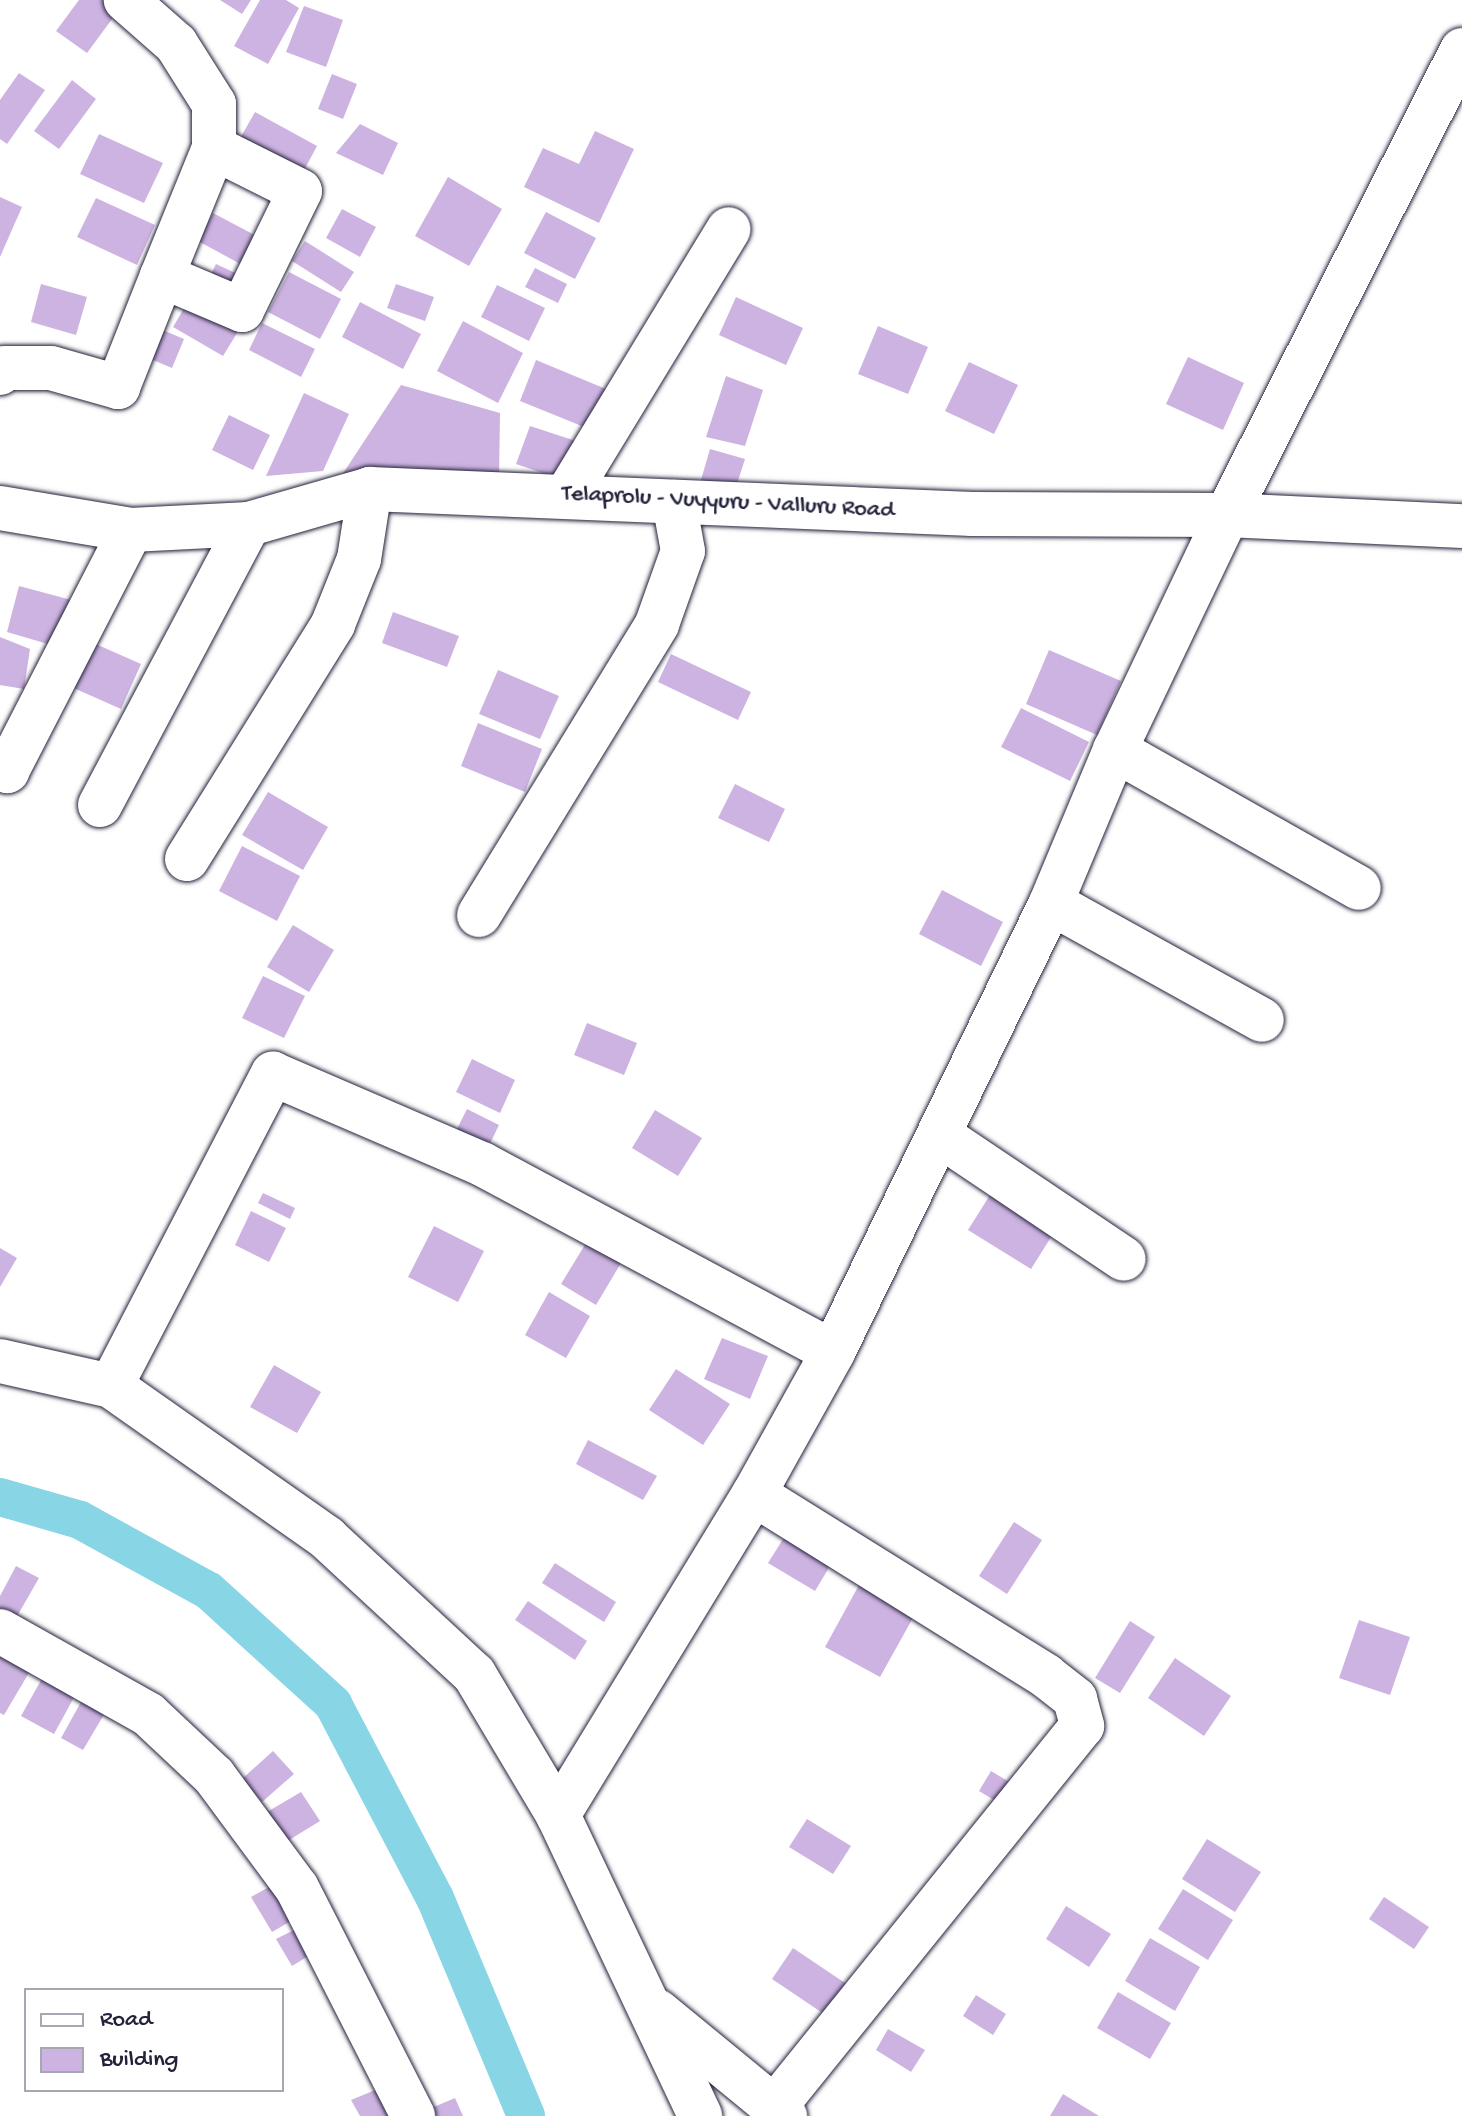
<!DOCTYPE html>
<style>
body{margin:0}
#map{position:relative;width:1462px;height:2116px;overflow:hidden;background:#fff;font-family:"Gochi Hand",sans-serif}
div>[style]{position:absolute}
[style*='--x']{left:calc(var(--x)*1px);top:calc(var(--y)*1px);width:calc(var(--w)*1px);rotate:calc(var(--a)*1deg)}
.canal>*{height:38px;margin:-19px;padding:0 19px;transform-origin:19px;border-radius:19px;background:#87d5e5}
.building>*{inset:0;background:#cdb3e1}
.roads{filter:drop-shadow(0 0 2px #22223b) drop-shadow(0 0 2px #22223b)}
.minor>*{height:44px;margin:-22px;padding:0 22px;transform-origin:22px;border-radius:22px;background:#fff}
.major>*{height:44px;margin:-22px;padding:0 22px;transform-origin:22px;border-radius:22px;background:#fff}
span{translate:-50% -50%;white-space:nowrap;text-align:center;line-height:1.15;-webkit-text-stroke:7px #fff;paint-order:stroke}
.street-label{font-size:24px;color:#22223b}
.legend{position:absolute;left:24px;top:1988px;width:260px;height:104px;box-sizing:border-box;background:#fff;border:2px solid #a7a7b1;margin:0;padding:10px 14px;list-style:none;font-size:24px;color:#22223b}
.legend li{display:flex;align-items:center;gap:16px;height:40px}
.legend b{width:40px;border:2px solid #a7a7b1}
</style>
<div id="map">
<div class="canal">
<div style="--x:0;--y:1497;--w:83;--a:16"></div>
<div style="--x:80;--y:1520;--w:147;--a:28.8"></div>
<div style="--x:209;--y:1591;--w:168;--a:42.3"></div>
<div style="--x:333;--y:1704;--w:219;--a:62.3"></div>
<div style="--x:435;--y:1898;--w:236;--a:67.3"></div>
</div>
<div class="building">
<div style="clip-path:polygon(79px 0,103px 0,118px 11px,87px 53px,56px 31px)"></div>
<div style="clip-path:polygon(220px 0,251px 0,242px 14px)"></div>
<div style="clip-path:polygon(260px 0,286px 0,299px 8px,268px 64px,234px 46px)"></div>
<div style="clip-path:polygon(304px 6px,343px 20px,326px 67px,286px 52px)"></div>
<div style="clip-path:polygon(19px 73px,45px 90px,7px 144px,0 139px,0 100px)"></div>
<div style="clip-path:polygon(332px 74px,357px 84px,343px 119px,318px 109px)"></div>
<div style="clip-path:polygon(72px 80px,96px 99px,59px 149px,34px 131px)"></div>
<div style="clip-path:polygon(255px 112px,317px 146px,301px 176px,238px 142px)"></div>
<div style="clip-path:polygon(360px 124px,398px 143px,383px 175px,336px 153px)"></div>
<div style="clip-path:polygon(595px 131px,634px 149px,599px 223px,524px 187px,543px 148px,579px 164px)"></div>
<div style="clip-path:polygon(99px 134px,163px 163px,144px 203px,80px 174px)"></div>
<div style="clip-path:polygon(448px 177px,502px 209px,469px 266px,415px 236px)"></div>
<div style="clip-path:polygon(0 197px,22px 207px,0 257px)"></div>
<div style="clip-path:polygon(96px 198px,155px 225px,137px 265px,77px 237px)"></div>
<div style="clip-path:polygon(342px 209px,376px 227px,360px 257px,326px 238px)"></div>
<div style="clip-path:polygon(546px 212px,596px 238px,575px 279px,524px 253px)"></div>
<div style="clip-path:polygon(213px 213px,262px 239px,246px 267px,198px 241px)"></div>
<div style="clip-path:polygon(305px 241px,354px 272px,341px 292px,292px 261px)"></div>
<div style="clip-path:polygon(216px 264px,248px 279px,238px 300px,206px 285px)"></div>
<div style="clip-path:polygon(535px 268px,567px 284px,558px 303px,525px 287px)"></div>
<div style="clip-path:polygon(289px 272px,341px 299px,320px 339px,268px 312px)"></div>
<div style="clip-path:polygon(41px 284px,87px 297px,76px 335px,31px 322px)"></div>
<div style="clip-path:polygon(396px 284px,434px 297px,425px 321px,387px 308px)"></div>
<div style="clip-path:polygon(497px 285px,545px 308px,529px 341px,481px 317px)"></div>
<div style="clip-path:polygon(195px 290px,245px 320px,223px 356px,173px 327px)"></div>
<div style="clip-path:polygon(736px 297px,803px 328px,786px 365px,719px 335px)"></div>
<div style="clip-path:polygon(360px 302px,421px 334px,403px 369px,342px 337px)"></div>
<div style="clip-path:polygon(463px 321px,523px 353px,498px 403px,437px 371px)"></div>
<div style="clip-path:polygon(262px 323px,315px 349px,301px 377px,249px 350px)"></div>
<div style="clip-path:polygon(153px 326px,184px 339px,172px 368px,141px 355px)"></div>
<div style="clip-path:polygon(878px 326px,928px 347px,908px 394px,858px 374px)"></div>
<div style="clip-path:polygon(1188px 357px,1244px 383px,1223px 430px,1166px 404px)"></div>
<div style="clip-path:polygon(536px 360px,606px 389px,589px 429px,520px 401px)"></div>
<div style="clip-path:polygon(969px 362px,1018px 385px,994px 434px,945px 411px)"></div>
<div style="clip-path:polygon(726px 376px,763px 390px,745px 446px,706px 437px)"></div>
<div style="clip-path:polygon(401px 385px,500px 413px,499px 477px,342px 475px)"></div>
<div style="clip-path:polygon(304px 393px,349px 414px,323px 471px,266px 476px)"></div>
<div style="clip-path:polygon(229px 415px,270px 435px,253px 470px,212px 450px)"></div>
<div style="clip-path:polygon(530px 426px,582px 443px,569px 482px,516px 464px)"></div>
<div style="clip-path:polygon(710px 449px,745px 459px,735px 490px,701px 480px)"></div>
<div style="clip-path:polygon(19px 586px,79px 602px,58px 647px,7px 632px)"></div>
<div style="clip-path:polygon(393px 612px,459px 636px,447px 667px,382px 643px)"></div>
<div style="clip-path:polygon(0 637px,30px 649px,24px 689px,0 685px)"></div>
<div style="clip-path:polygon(89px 641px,141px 664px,121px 709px,69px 686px)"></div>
<div style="clip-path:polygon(1049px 650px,1121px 681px,1097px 735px,1026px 704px)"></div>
<div style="clip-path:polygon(671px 654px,751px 692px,738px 720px,658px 682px)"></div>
<div style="clip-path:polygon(498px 670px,559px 696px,540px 739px,479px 714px)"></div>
<div style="clip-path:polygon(1021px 708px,1089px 742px,1070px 781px,1001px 747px)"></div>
<div style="clip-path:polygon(478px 723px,542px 749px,525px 792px,461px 766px)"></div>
<div style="clip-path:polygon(735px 784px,785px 809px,769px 842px,718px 818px)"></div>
<div style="clip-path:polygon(268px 792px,328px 827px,303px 870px,242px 835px)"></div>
<div style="clip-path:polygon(242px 846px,300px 876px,277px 921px,219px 891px)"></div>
<div style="clip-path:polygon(942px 890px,1003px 922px,981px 966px,919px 934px)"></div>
<div style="clip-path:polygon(293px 925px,334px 950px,309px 992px,267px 967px)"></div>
<div style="clip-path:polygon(263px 976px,305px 996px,284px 1038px,242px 1018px)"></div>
<div style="clip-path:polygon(587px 1023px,637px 1043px,624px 1075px,574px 1055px)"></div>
<div style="clip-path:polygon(472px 1059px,515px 1080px,500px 1113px,456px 1092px)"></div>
<div style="clip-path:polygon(467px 1109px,499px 1125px,484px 1156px,452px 1139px)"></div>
<div style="clip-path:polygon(655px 1110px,702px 1138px,678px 1176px,632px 1148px)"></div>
<div style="clip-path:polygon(995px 1187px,1058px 1226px,1031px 1269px,968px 1230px)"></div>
<div style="clip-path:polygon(263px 1193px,295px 1208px,290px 1219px,258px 1203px)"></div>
<div style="clip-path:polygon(251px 1211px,286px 1228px,269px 1262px,235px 1245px)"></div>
<div style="clip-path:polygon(434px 1226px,484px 1251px,458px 1302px,408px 1277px)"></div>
<div style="clip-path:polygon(586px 1243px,621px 1263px,596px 1305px,561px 1284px)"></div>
<div style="clip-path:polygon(0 1248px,17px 1258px,0 1287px)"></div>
<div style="clip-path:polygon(549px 1292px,590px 1316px,566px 1358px,525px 1335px)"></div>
<div style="clip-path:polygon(722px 1338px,768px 1356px,750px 1399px,704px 1379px)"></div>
<div style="clip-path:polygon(274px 1365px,321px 1392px,297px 1433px,250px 1407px)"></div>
<div style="clip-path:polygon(676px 1369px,730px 1404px,703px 1445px,649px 1410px)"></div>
<div style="clip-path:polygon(588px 1440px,657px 1476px,643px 1500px,576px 1464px)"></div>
<div style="clip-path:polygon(1014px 1522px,1042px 1540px,1007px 1594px,979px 1576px)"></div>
<div style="clip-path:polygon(790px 1528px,836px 1556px,815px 1591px,768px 1563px)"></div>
<div style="clip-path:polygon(555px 1563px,616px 1602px,604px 1622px,542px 1583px)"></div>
<div style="clip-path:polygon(16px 1566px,39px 1578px,12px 1625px,0 1618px,0 1596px)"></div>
<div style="clip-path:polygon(859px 1585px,914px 1616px,880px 1677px,825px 1647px)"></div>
<div style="clip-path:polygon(528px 1601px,587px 1641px,575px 1660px,515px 1620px)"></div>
<div style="clip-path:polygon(1359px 1620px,1410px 1637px,1390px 1695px,1339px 1678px)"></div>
<div style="clip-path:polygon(1130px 1621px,1155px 1637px,1120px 1693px,1095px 1678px)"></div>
<div style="clip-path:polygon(0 1651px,33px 1666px,4px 1715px,0 1713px)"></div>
<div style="clip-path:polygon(1175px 1658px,1231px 1696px,1204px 1736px,1148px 1698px)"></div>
<div style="clip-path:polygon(45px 1673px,78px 1690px,54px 1734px,21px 1716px)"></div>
<div style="clip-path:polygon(86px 1693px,109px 1706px,83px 1750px,61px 1738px)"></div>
<div style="clip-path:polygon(273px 1751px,294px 1774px,262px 1802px,242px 1779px)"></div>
<div style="clip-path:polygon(991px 1771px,1016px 1786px,1004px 1806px,979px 1791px)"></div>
<div style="clip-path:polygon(301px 1792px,320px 1821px,281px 1845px,262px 1815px)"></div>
<div style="clip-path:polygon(807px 1819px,851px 1846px,833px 1874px,789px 1847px)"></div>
<div style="clip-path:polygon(1207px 1839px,1261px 1872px,1235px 1912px,1182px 1879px)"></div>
<div style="clip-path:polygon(271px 1886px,291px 1921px,272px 1932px,251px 1897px)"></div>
<div style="clip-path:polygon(1183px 1889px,1233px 1920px,1208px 1960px,1158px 1929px)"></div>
<div style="clip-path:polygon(1384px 1897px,1429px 1927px,1414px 1949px,1369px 1919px)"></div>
<div style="clip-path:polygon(1066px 1906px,1111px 1934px,1089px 1967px,1046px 1939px)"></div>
<div style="clip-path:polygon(296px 1929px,310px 1955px,292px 1966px,276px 1939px)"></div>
<div style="clip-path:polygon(1150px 1938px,1200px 1967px,1175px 2011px,1125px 1981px)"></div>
<div style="clip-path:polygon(793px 1948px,851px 1987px,830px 2018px,772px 1979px)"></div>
<div style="clip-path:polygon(1118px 1992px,1171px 2023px,1150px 2059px,1097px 2028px)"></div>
<div style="clip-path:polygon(976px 1995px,1006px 2014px,993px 2035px,963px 2016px)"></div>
<div style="clip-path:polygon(888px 2029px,925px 2050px,911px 2072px,876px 2050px)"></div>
<div style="clip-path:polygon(385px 2086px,396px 2116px,360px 2116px,351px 2100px)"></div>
<div style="clip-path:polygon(1063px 2094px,1099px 2116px,1050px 2116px)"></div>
<div style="clip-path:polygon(455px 2098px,463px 2116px,424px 2116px,422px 2112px)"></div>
</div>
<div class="roads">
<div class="minor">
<div style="--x:162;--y:276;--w:138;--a:-67.9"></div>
<div style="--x:0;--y:373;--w:7;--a:-45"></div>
<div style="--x:5;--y:368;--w:46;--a:0"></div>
<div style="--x:51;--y:368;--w:70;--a:15.8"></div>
<div style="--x:118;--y:387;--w:119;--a:-68.4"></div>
<div style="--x:162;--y:276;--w:87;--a:23"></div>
<div style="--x:242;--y:310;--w:132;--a:-64"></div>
<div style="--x:300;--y:191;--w:96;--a:-153.4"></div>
<div style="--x:214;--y:148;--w:44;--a:-90"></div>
<div style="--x:214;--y:104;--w:71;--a:-122.3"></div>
<div style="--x:176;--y:44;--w:67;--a:-138.7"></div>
<div style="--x:567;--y:495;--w:311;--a:-58.7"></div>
<div style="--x:1115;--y:750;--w:280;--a:29.5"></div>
<div style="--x:0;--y:768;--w:8;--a:23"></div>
<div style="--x:7;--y:771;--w:271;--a:-62.8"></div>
<div style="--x:100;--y:805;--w:318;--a:-62.1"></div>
<div style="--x:187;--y:859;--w:277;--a:-58.1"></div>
<div style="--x:333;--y:624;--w:70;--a:-68.2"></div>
<div style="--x:359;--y:559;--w:71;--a:-81.1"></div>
<div style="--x:1051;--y:903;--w:241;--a:29"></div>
<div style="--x:479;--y:915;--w:341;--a:-58.5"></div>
<div style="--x:657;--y:624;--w:77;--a:-70.4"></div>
<div style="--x:683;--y:551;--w:50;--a:-100.4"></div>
<div style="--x:941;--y:1136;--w:220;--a:33.9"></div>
<div style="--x:0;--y:1361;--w:114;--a:12.7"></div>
<div style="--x:111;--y:1386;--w:264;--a:35.1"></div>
<div style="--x:327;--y:1538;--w:200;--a:42.8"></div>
<div style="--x:474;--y:1674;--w:164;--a:59.2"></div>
<div style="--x:558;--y:1815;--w:333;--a:64.7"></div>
<div style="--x:111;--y:1386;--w:352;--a:-62.6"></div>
<div style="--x:273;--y:1074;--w:228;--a:23.3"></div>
<div style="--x:482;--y:1164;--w:398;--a:28.2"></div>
<div style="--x:754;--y:1494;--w:344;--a:31.9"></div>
<div style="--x:1046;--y:1676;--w:37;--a:38"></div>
<div style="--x:1075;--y:1699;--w:28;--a:75"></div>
<div style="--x:1082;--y:1726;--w:489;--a:128.9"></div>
<div style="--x:0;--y:1631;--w:170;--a:29.3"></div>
<div style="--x:148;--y:1714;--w:91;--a:43.2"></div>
<div style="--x:214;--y:1776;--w:139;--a:53.5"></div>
<div style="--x:297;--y:1888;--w:256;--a:63"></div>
<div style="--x:558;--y:1815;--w:376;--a:-58.6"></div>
<div style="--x:754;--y:1494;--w:162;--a:-60.9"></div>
<div style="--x:833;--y:1352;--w:499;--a:-64.1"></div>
<div style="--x:1051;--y:903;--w:166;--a:-67.3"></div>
<div style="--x:1115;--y:750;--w:260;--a:-64.5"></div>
<div style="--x:1227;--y:515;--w:521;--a:-63.19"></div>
<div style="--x:657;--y:2011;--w:166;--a:39.4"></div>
</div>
<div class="major">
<div style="--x:0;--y:508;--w:133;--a:9.5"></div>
<div style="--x:131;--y:530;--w:118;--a:-2.9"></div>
<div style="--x:249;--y:524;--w:126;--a:-16.1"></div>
<div style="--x:370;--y:489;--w:603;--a:2.38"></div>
<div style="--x:972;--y:514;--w:255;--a:0.2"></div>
<div style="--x:1227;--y:515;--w:235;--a:2.7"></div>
</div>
</div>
<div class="street-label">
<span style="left:728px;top:503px;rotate:3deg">Telaprolu - Vuyyuru - Valluru Road</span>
</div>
<ul class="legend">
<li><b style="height:10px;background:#fff"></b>Road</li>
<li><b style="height:22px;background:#cdb3e1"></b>Building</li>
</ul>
</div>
